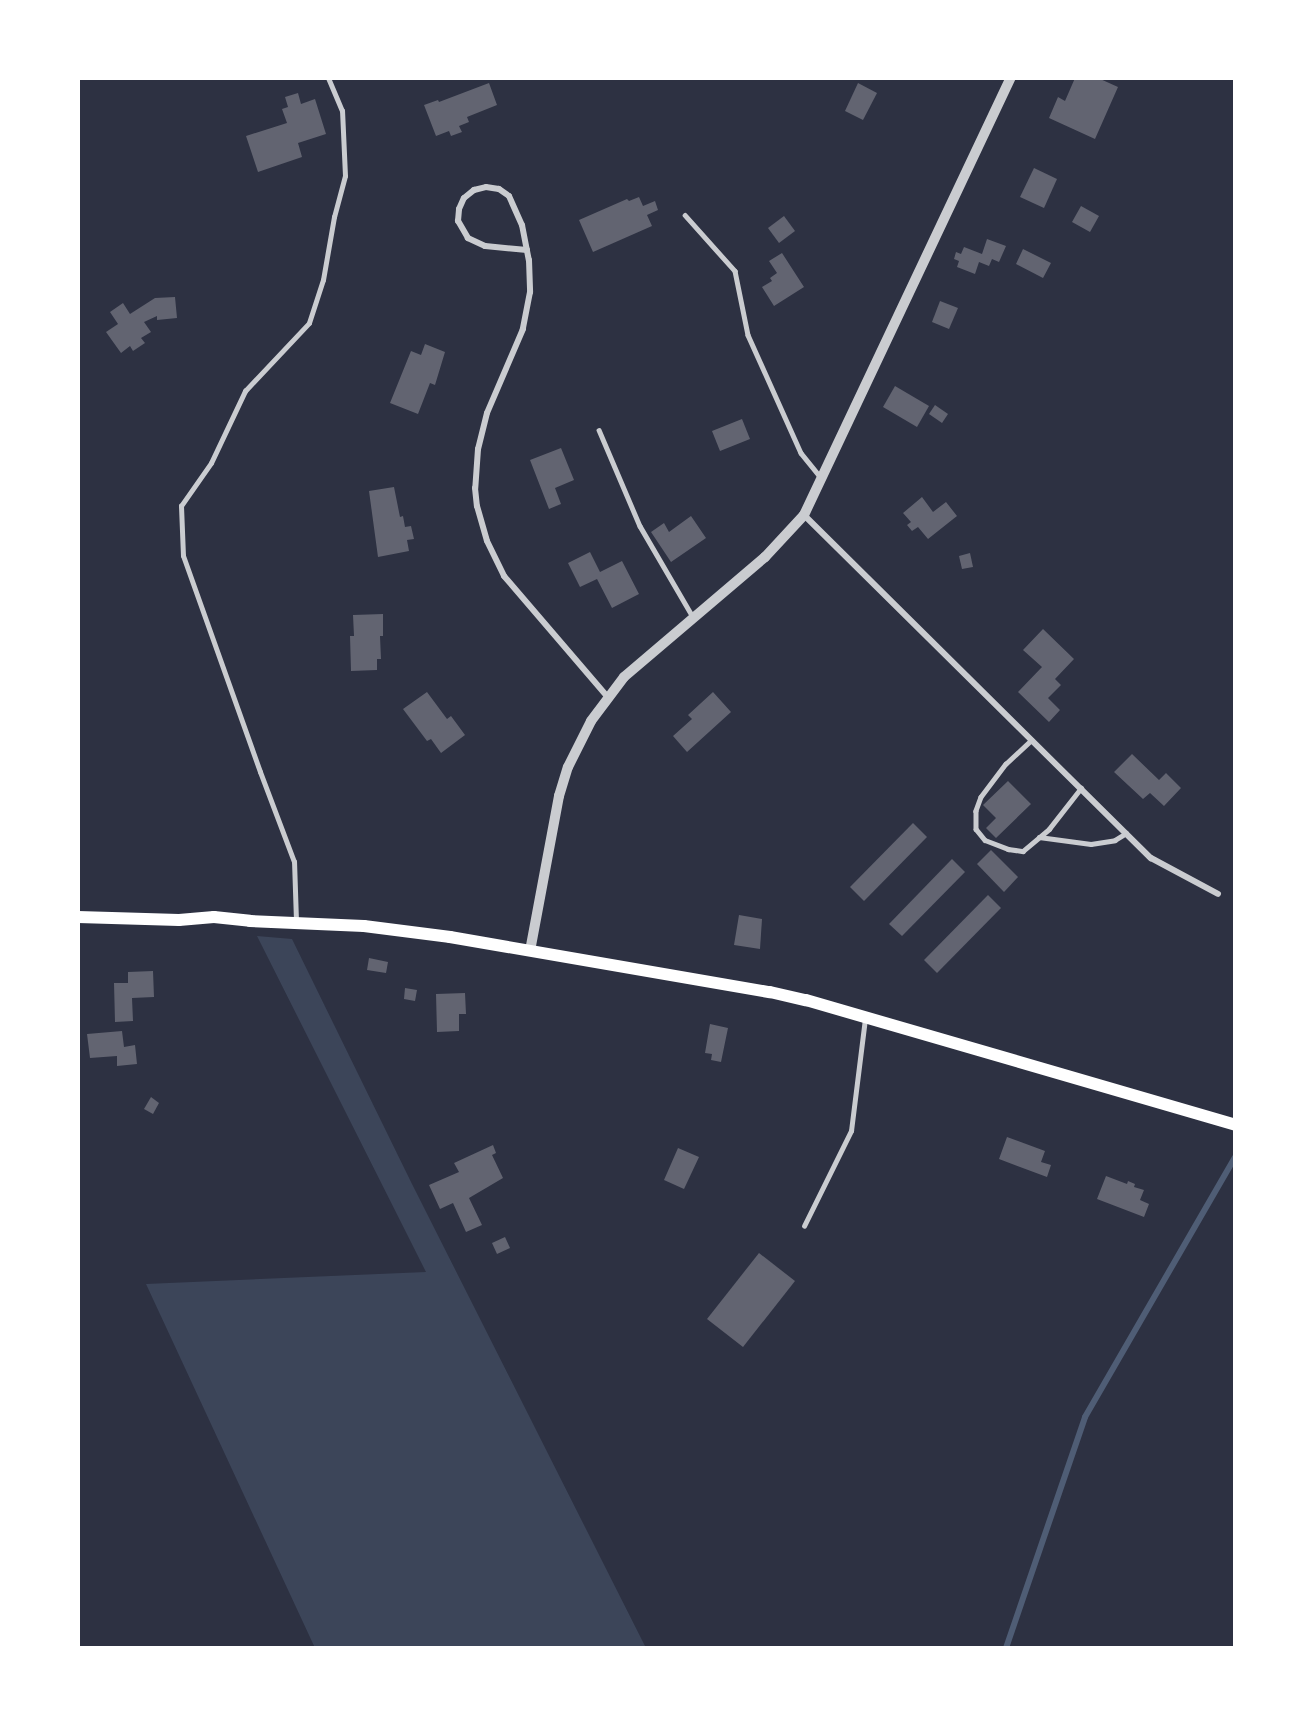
<!DOCTYPE html>
<style>
body{margin:0}
#map{position:relative;width:1313px;height:1726px;overflow:hidden;background:#2d3142;font-family:Merriweather,serif}
div>[style]{position:absolute}
[style*='--x']{left:calc(var(--x)*1px);top:calc(var(--y)*1px);width:calc(var(--w)*1px);rotate:calc(var(--a)*1deg)}
.green>*{inset:0;background:#3c4559}
.stream>*{height:6px;margin:-3px;padding:0 3px;transform-origin:3px;border-radius:3px;background:#4f5d75}
.building>*{inset:0;background:#626471}
.service>*{height:4.5px;margin:-2.25px;padding:0 2.25px;transform-origin:2.25px;border-radius:2.25px;background:#caccd0}
.minor>*{height:6px;margin:-3px;padding:0 3px;transform-origin:3px;border-radius:3px;background:#caccd0}
.tertiary>*{height:10px;margin:-5px;padding:0 5px;transform-origin:5px;border-radius:5px;background:#caccd0}
.secondary>*{height:12px;margin:-6px;padding:0 6px;transform-origin:6px;border-radius:6px;background:#fff}
span{translate:-50% -50%;white-space:nowrap;text-align:center;line-height:1.15;-webkit-text-stroke:4.5px #fff;paint-order:stroke}
.frame{position:absolute;inset:0;border:80px solid #fff;pointer-events:none}
</style>
<div id="map">
<div class="green">
<div style="clip-path:polygon(257px 936px,292px 939px,412px 1184px,646px 1648px,315px 1648px,146px 1284px,426px 1272px)"></div>
</div>
<div class="stream">
<div style="--x:1006;--y:1648;--w:244;--a:-71.1"></div>
<div style="--x:1085;--y:1417;--w:300;--a:-60"></div>
</div>
<div class="building">
<div style="clip-path:polygon(1075px 78px,1098px 78px,1118px 87px,1095px 139px,1049px 118px,1058px 97px,1065px 101px)"></div>
<div style="clip-path:polygon(489px 83px,497px 105px,467px 117px,469px 122px,459px 126px,462px 132px,451px 136px,449px 131px,436px 136px,424px 105px,438px 100px,439px 102px)"></div>
<div style="clip-path:polygon(858px 83px,877px 93px,863px 120px,845px 111px)"></div>
<div style="clip-path:polygon(298px 93px,301px 104px,315px 99px,326px 134px,298px 143px,302px 157px,258px 172px,246px 136px,287px 123px,282px 109px,288px 107px,285px 97px)"></div>
<div style="clip-path:polygon(1034px 168px,1057px 179px,1044px 208px,1020px 197px)"></div>
<div style="clip-path:polygon(639px 197px,643px 206px,655px 201px,658px 210px,647px 215px,652px 226px,593px 252px,579px 220px,627px 199px,629px 201px)"></div>
<div style="clip-path:polygon(1081px 206px,1099px 216px,1090px 232px,1072px 222px)"></div>
<div style="clip-path:polygon(784px 216px,795px 231px,779px 243px,768px 228px)"></div>
<div style="clip-path:polygon(987px 239px,1006px 246px,999px 262px,992px 259px,989px 266px,979px 262px,975px 274px,957px 267px,959px 261px,954px 259px,956px 252px,961px 254px,964px 247px,982px 254px)"></div>
<div style="clip-path:polygon(1023px 249px,1051px 263px,1043px 278px,1016px 264px)"></div>
<div style="clip-path:polygon(782px 253px,804px 287px,774px 306px,762px 287px,772px 281px,770px 278px,777px 273px,769px 261px)"></div>
<div style="clip-path:polygon(175px 297px,177px 318px,157px 320px,157px 316px,144px 322px,151px 332px,141px 338px,145px 343px,133px 351px,130px 346px,121px 353px,106px 332px,118px 324px,110px 312px,123px 303px,130px 314px,155px 298px)"></div>
<div style="clip-path:polygon(940px 301px,958px 308px,949px 329px,932px 322px)"></div>
<div style="clip-path:polygon(425px 344px,445px 352px,435px 385px,430px 383px,418px 414px,390px 403px,411px 351px,421px 355px)"></div>
<div style="clip-path:polygon(895px 386px,929px 406px,917px 427px,883px 407px)"></div>
<div style="clip-path:polygon(935px 405px,948px 414px,942px 423px,929px 414px)"></div>
<div style="clip-path:polygon(742px 419px,750px 439px,720px 451px,712px 431px)"></div>
<div style="clip-path:polygon(561px 448px,574px 480px,555px 488px,561px 504px,549px 509px,530px 460px)"></div>
<div style="clip-path:polygon(394px 487px,400px 517px,403px 516px,405px 527px,411px 526px,414px 539px,407px 540px,409px 551px,378px 557px,369px 491px)"></div>
<div style="clip-path:polygon(922px 497px,933px 512px,946px 502px,957px 516px,928px 539px,918px 527px,912px 531px,907px 525px,911px 522px,903px 513px)"></div>
<div style="clip-path:polygon(691px 516px,706px 538px,671px 562px,651px 532px,664px 523px,669px 532px)"></div>
<div style="clip-path:polygon(590px 552px,600px 572px,622px 561px,639px 594px,612px 608px,597px 579px,580px 587px,568px 563px)"></div>
<div style="clip-path:polygon(970px 553px,973px 567px,962px 569px,959px 556px)"></div>
<div style="clip-path:polygon(383px 614px,383px 636px,380px 636px,381px 659px,377px 659px,377px 670px,351px 671px,350px 636px,354px 636px,353px 615px)"></div>
<div style="clip-path:polygon(1043px 629px,1074px 659px,1055px 679px,1061px 685px,1048px 698px,1060px 710px,1049px 722px,1018px 692px,1042px 667px,1023px 650px)"></div>
<div style="clip-path:polygon(427px 692px,447px 719px,451px 716px,465px 735px,441px 753px,431px 739px,427px 741px,403px 709px)"></div>
<div style="clip-path:polygon(713px 692px,731px 712px,687px 752px,673px 736px,692px 719px,688px 715px)"></div>
<div style="clip-path:polygon(1132px 754px,1159px 780px,1166px 773px,1181px 788px,1164px 806px,1150px 793px,1143px 799px,1114px 772px)"></div>
<div style="clip-path:polygon(1008px 781px,1031px 804px,996px 838px,986px 828px,996px 818px,983px 805px)"></div>
<div style="clip-path:polygon(913px 823px,927px 837px,864px 901px,850px 887px)"></div>
<div style="clip-path:polygon(991px 850px,1018px 877px,1004px 892px,977px 864px)"></div>
<div style="clip-path:polygon(952px 859px,965px 872px,902px 936px,889px 924px)"></div>
<div style="clip-path:polygon(988px 895px,1001px 908px,937px 973px,924px 960px)"></div>
<div style="clip-path:polygon(739px 915px,762px 919px,760px 949px,734px 945px)"></div>
<div style="clip-path:polygon(369px 958px,388px 962px,386px 973px,367px 970px)"></div>
<div style="clip-path:polygon(153px 971px,154px 997px,132px 998px,133px 1021px,115px 1022px,114px 983px,128px 983px,128px 972px)"></div>
<div style="clip-path:polygon(405px 988px,417px 990px,415px 1001px,404px 999px)"></div>
<div style="clip-path:polygon(465px 993px,466px 1014px,459px 1014px,459px 1031px,437px 1032px,436px 994px)"></div>
<div style="clip-path:polygon(710px 1024px,728px 1028px,721px 1062px,711px 1060px,712px 1054px,705px 1053px)"></div>
<div style="clip-path:polygon(122px 1031px,124px 1047px,135px 1045px,137px 1064px,117px 1066px,117px 1056px,90px 1058px,87px 1034px)"></div>
<div style="clip-path:polygon(151px 1097px,159px 1103px,153px 1114px,144px 1109px)"></div>
<div style="clip-path:polygon(1007px 1137px,1045px 1151px,1041px 1162px,1051px 1165px,1047px 1177px,999px 1159px)"></div>
<div style="clip-path:polygon(493px 1145px,496px 1153px,492px 1155px,503px 1178px,469px 1198px,482px 1225px,466px 1232px,453px 1203px,440px 1209px,429px 1185px,459px 1172px,454px 1163px)"></div>
<div style="clip-path:polygon(678px 1148px,699px 1157px,684px 1189px,664px 1180px)"></div>
<div style="clip-path:polygon(1106px 1176px,1127px 1184px,1128px 1181px,1135px 1184px,1134px 1187px,1144px 1190px,1140px 1200px,1149px 1204px,1144px 1217px,1097px 1199px)"></div>
<div style="clip-path:polygon(505px 1237px,510px 1248px,497px 1254px,492px 1243px)"></div>
<div style="clip-path:polygon(759px 1253px,795px 1281px,743px 1347px,707px 1319px)"></div>
</div>
<div class="service">
<div style="--x:685;--y:215;--w:75;--a:48.2"></div>
<div style="--x:735;--y:271;--w:65;--a:78.5"></div>
<div style="--x:748;--y:335;--w:129;--a:65.8"></div>
<div style="--x:801;--y:453;--w:32;--a:51"></div>
<div style="--x:599;--y:430;--w:104;--a:66.9"></div>
<div style="--x:640;--y:526;--w:105;--a:59.8"></div>
<div style="--x:1032;--y:740;--w:35;--a:137"></div>
<div style="--x:1006;--y:764;--w:41;--a:127.1"></div>
<div style="--x:981;--y:797;--w:15;--a:110"></div>
<div style="--x:976;--y:811;--w:18;--a:90"></div>
<div style="--x:976;--y:829;--w:14;--a:51"></div>
<div style="--x:985;--y:840;--w:25;--a:21"></div>
<div style="--x:1008;--y:849;--w:15;--a:8"></div>
<div style="--x:1023;--y:851;--w:34;--a:-40"></div>
<div style="--x:1049;--y:829;--w:52;--a:-52"></div>
<div style="--x:1039;--y:837;--w:52;--a:7.7"></div>
<div style="--x:1091;--y:844;--w:24;--a:-9"></div>
<div style="--x:1115;--y:840;--w:13;--a:-32"></div>
<div style="--x:296;--y:921;--w:59;--a:-91.9"></div>
<div style="--x:294;--y:862;--w:96;--a:-110.7"></div>
<div style="--x:260;--y:772;--w:229;--a:-109.6"></div>
<div style="--x:183;--y:556;--w:50;--a:-92.3"></div>
<div style="--x:181;--y:506;--w:52;--a:-55.1"></div>
<div style="--x:211;--y:463;--w:80;--a:-64.7"></div>
<div style="--x:245;--y:391;--w:93;--a:-46.7"></div>
<div style="--x:309;--y:323;--w:45;--a:-72"></div>
<div style="--x:323;--y:280;--w:64;--a:-80.1"></div>
<div style="--x:334;--y:217;--w:42;--a:-75"></div>
<div style="--x:345;--y:176;--w:65;--a:-92.6"></div>
<div style="--x:342;--y:111;--w:36;--a:-113"></div>
<div style="--x:804;--y:1226;--w:106;--a:-63.7"></div>
<div style="--x:851;--y:1131;--w:114;--a:-82.9"></div>
</div>
<div class="minor">
<div style="--x:527;--y:250;--w:42;--a:-174.6"></div>
<div style="--x:485;--y:246;--w:19;--a:-155"></div>
<div style="--x:468;--y:238;--w:20;--a:-120"></div>
<div style="--x:458;--y:221;--w:12;--a:-85"></div>
<div style="--x:459;--y:209;--w:12;--a:-66"></div>
<div style="--x:464;--y:198;--w:13;--a:-39"></div>
<div style="--x:474;--y:190;--w:12;--a:-14"></div>
<div style="--x:486;--y:187;--w:13;--a:9"></div>
<div style="--x:499;--y:189;--w:12;--a:35"></div>
<div style="--x:509;--y:196;--w:32;--a:66"></div>
<div style="--x:522;--y:225;--w:36;--a:79"></div>
<div style="--x:529;--y:260;--w:32;--a:88"></div>
<div style="--x:530;--y:292;--w:38;--a:101"></div>
<div style="--x:523;--y:329;--w:91;--a:113.2"></div>
<div style="--x:487;--y:413;--w:37;--a:104"></div>
<div style="--x:478;--y:449;--w:39;--a:94"></div>
<div style="--x:475;--y:488;--w:18;--a:84"></div>
<div style="--x:477;--y:506;--w:36;--a:74"></div>
<div style="--x:487;--y:541;--w:39;--a:64"></div>
<div style="--x:504;--y:576;--w:158;--a:49.4"></div>
<div style="--x:804;--y:515;--w:488;--a:44.7"></div>
<div style="--x:1151;--y:858;--w:76;--a:28.2"></div>
</div>
<div class="tertiary">
<div style="--x:530;--y:951;--w:158;--a:-79.4"></div>
<div style="--x:559;--y:796;--w:30;--a:-73"></div>
<div style="--x:568;--y:767;--w:51;--a:-63.4"></div>
<div style="--x:591;--y:721;--w:55;--a:-53.1"></div>
<div style="--x:624;--y:677;--w:185;--a:-40.4"></div>
<div style="--x:765;--y:557;--w:57;--a:-47.1"></div>
<div style="--x:804;--y:515;--w:484;--a:-64.7"></div>
</div>
<div class="secondary">
<div style="--x:78;--y:917;--w:101;--a:1.7"></div>
<div style="--x:179;--y:920;--w:35;--a:-5"></div>
<div style="--x:214;--y:917;--w:36;--a:6"></div>
<div style="--x:250;--y:921;--w:114;--a:2.5"></div>
<div style="--x:364;--y:926;--w:87;--a:7.3"></div>
<div style="--x:450;--y:937;--w:325;--a:9.8"></div>
<div style="--x:770;--y:992;--w:37;--a:13"></div>
<div style="--x:806;--y:1000;--w:447;--a:16.2"></div>
</div>
<div class="frame"></div>
</div>
